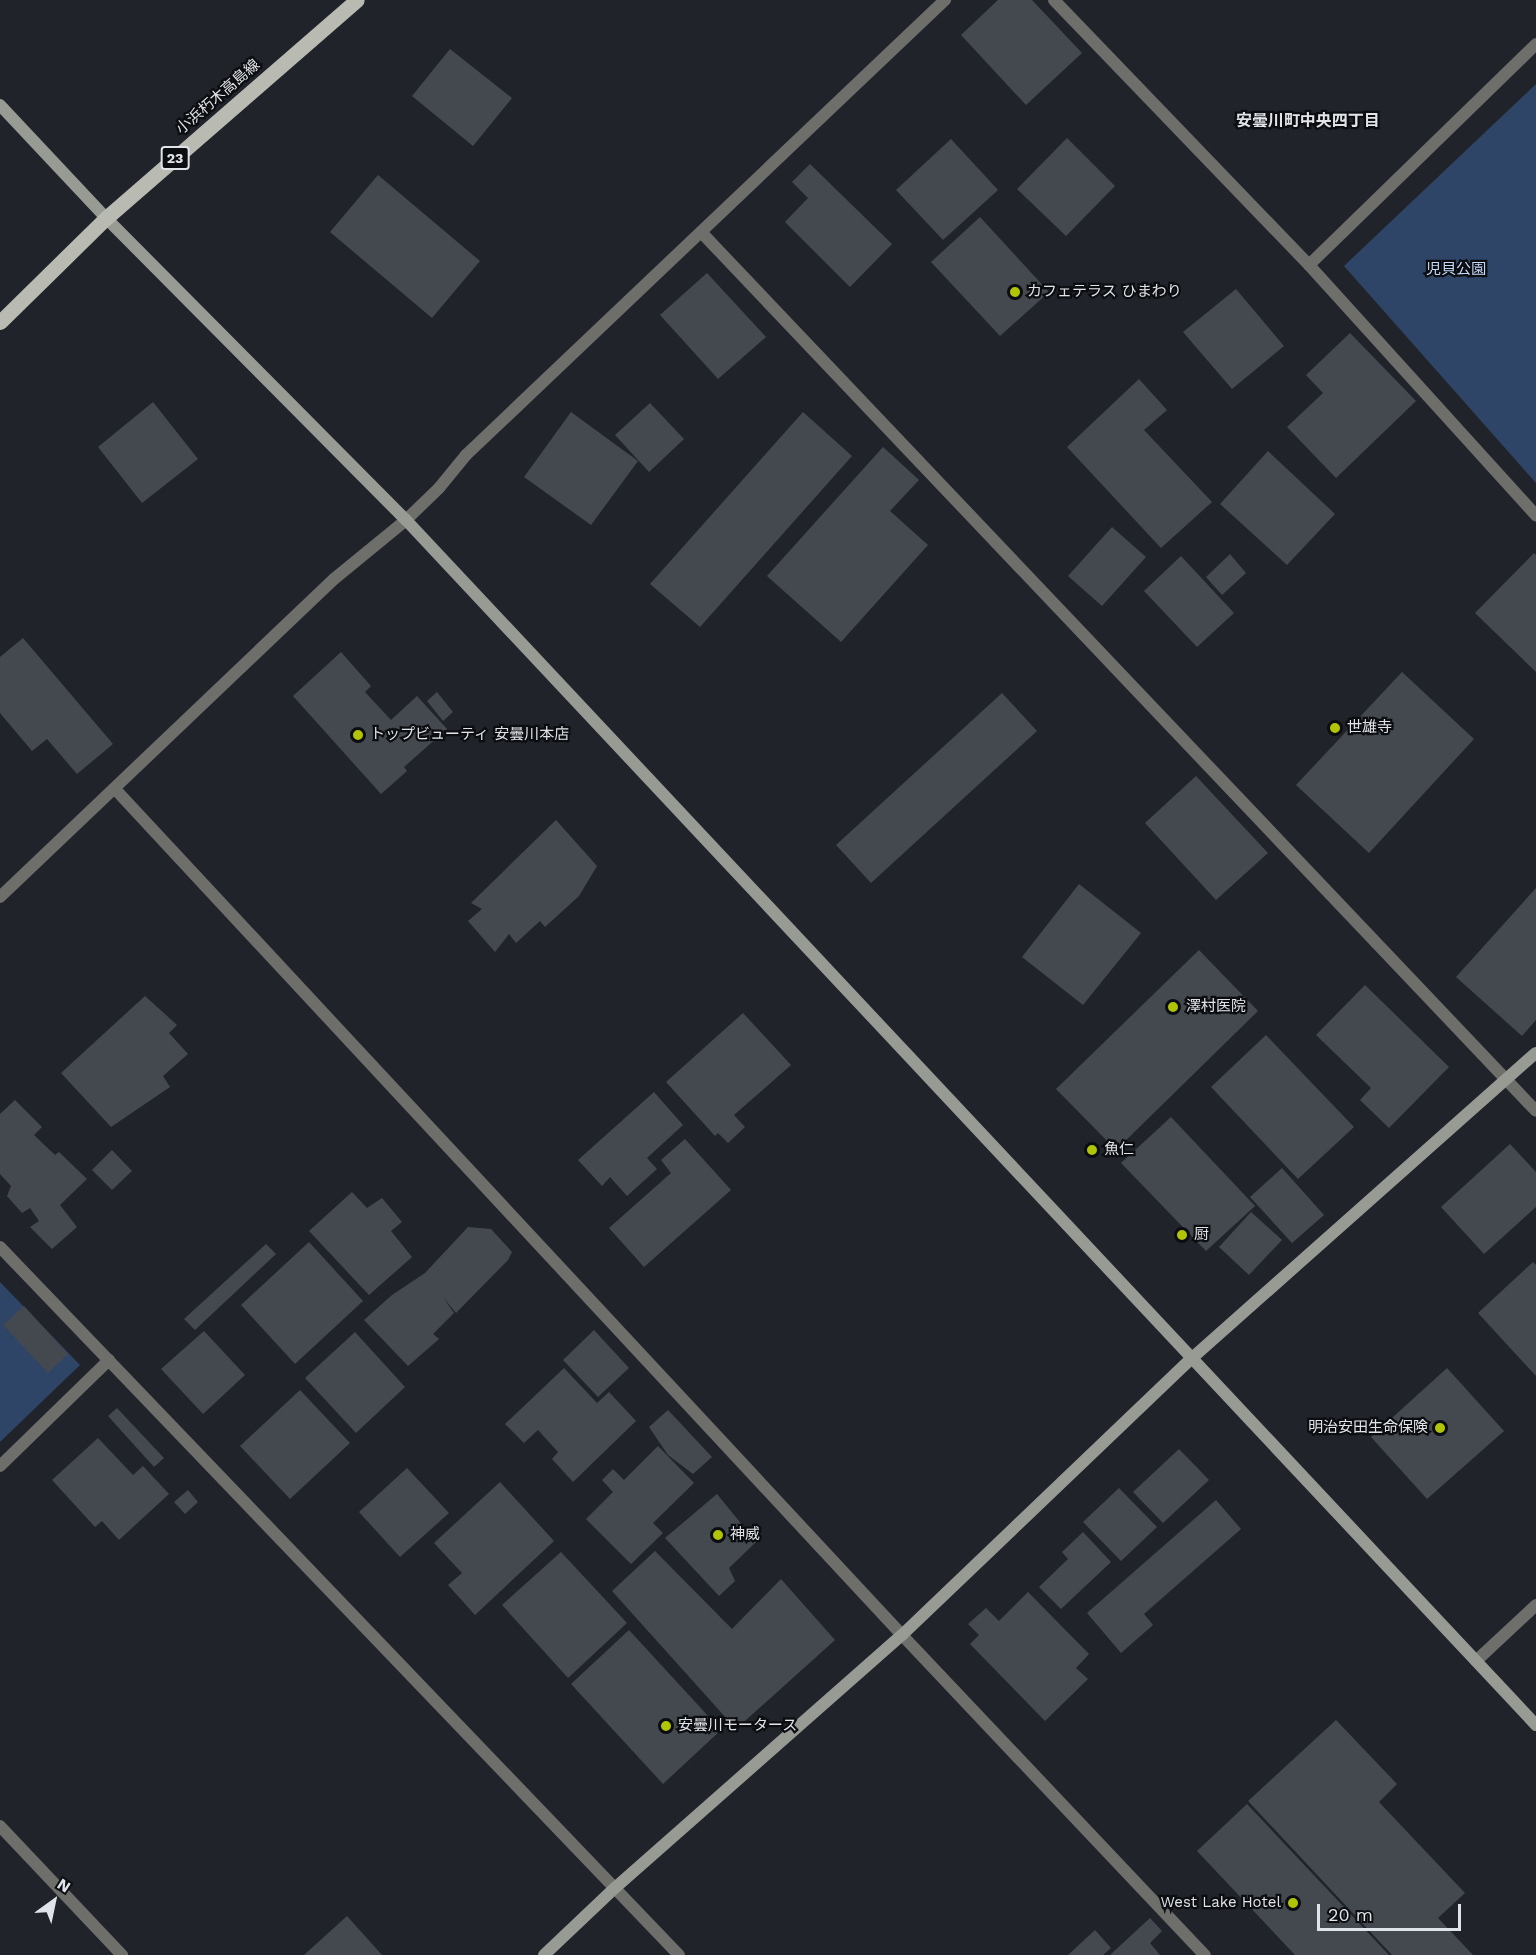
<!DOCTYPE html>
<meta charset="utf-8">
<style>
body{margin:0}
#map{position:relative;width:1536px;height:1955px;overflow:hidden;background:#20242a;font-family:"Work Sans","Noto Sans JP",sans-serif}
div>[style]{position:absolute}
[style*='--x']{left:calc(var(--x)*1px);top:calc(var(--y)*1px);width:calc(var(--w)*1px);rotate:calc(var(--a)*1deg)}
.green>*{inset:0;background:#2f4567}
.building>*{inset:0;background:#444950}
.lane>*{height:12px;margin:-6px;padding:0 6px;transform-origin:6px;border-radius:6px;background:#6e6f6b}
.street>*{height:12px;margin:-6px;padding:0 6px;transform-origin:6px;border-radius:6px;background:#6e6f6b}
.secondary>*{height:12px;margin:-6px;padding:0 6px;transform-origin:6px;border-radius:6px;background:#989a94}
.primary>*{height:15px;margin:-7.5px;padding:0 7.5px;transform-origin:7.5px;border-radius:7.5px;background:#b9bbb3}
.dots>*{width:16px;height:16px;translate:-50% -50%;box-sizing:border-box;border:3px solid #0b0d10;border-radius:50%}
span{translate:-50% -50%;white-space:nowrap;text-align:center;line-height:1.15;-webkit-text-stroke:4.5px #0b0d10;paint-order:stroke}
.shield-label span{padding:2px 4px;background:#0b0d10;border:2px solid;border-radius:4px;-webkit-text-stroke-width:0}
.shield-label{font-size:14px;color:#e0e3e7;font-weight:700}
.street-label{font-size:15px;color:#e0e3e7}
.park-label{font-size:15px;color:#c4dafa}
.poi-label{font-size:15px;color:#e0e3e7}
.left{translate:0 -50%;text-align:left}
.right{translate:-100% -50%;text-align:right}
.neighbourhood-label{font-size:16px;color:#e0e3e7;font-weight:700}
.north{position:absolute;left:24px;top:1871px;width:60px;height:60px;-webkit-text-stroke:4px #0b0d10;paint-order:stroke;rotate:33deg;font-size:16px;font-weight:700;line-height:24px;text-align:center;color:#e0e3e7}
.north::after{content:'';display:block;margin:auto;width:21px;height:27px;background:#e0e3e7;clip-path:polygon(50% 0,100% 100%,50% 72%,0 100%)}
.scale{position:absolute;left:1317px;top:1904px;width:144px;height:27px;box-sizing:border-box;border:3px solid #e0e3e7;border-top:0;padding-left:8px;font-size:18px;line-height:21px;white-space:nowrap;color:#e0e3e7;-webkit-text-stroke:4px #0b0d10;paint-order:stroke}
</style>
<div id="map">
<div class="green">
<div style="clip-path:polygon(1536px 84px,1536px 483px,1344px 266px)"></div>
<div style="clip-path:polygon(0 1282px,80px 1365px,0 1442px)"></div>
</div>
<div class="building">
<div style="clip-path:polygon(998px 0,1032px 0,1082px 53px,1026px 105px,961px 35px)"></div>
<div style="clip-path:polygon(450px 49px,512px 98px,473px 146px,412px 96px)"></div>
<div style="clip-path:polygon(1067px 138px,1115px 186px,1066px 236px,1017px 189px)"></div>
<div style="clip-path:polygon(951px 139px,998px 190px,943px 240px,896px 190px)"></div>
<div style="clip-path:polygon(810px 164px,892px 244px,850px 287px,785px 222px,808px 198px,792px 182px)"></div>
<div style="clip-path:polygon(378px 175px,480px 261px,432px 318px,330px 232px)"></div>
<div style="clip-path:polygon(980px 217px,1049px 292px,1000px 336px,931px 262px)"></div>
<div style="clip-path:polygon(707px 273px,766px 337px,718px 379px,660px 315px)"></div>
<div style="clip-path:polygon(1236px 289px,1284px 346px,1232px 389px,1183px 332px)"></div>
<div style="clip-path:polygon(1350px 333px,1416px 401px,1336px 478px,1287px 427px,1323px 393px,1306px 375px)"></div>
<div style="clip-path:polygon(1139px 379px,1167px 410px,1144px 430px,1212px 502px,1161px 548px,1067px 447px)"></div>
<div style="clip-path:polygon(153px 402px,198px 459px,142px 503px,98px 447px)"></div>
<div style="clip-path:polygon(650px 403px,684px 439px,649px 472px,615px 435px)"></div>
<div style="clip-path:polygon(571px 412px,638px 461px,591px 525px,524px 477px)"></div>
<div style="clip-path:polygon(803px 412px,852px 456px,700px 627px,650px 584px)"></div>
<div style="clip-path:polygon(883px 447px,919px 480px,890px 511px,928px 545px,841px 642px,767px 576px)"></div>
<div style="clip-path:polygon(1268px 451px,1335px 514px,1287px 565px,1220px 504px)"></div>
<div style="clip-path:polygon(1112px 527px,1146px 557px,1102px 606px,1068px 576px)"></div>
<div style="clip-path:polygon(1534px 553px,1536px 555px,1536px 672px,1475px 613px)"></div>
<div style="clip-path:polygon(1230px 554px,1246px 573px,1222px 595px,1206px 577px)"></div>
<div style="clip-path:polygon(1181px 556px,1234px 613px,1197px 647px,1144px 591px)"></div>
<div style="clip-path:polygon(23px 638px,113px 744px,77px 774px,47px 739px,32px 751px,0 713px,0 657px)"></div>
<div style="clip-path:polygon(341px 652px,371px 686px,365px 692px,391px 720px,417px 696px,447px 729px,404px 767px,407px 771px,381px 794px,293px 696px)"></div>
<div style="clip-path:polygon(1402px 672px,1474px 739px,1369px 853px,1296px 785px)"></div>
<div style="clip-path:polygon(437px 692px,453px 712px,443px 721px,427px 701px)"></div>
<div style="clip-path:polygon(1002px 693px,1037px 731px,871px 883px,836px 845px)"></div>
<div style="clip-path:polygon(1196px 776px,1268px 853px,1216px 900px,1145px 823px)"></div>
<div style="clip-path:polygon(556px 820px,597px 866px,579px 896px,545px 927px,540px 921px,516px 943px,509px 934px,495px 952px,468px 921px,482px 909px,471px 903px)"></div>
<div style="clip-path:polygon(1079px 884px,1141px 933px,1083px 1005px,1022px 957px)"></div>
<div style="clip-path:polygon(1536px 888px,1536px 1020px,1522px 1036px,1456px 977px)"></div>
<div style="clip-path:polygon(1199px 950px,1258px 1011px,1116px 1150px,1056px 1089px)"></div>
<div style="clip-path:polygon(1365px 985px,1449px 1067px,1389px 1128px,1360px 1100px,1371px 1088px,1316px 1035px)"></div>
<div style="clip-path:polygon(145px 996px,177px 1025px,169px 1033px,188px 1054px,163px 1076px,170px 1087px,111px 1127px,61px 1073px)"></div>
<div style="clip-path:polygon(743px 1013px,791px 1065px,734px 1115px,745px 1127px,728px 1143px,718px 1133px,715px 1136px,666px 1082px)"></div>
<div style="clip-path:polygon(1266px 1035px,1354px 1127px,1298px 1179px,1211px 1087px)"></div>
<div style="clip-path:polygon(654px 1092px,683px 1125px,647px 1158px,657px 1169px,627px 1196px,610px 1177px,602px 1186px,578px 1160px)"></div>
<div style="clip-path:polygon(15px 1100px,42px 1127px,34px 1135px,55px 1155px,59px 1152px,87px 1179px,60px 1205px,77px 1227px,52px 1249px,30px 1227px,39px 1221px,30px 1208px,22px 1213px,7px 1196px,11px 1186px,0 1174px,0 1114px)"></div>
<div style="clip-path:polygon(1171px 1117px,1255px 1206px,1206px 1251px,1121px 1163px)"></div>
<div style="clip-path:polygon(685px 1139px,731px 1190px,644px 1267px,609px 1228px,671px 1173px,661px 1160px)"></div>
<div style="clip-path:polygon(1510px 1144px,1536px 1172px,1536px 1207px,1484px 1254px,1441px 1207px)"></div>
<div style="clip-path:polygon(112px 1150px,132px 1171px,112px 1190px,92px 1170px)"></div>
<div style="clip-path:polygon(1282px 1168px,1324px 1215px,1292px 1243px,1250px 1197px)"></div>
<div style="clip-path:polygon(352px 1192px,367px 1208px,382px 1198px,402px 1222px,391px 1231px,412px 1257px,369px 1295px,309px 1231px)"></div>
<div style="clip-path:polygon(1251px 1212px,1282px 1240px,1249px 1275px,1219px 1247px)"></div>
<div style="clip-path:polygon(468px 1227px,491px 1229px,512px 1252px,508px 1260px,456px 1313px,443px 1297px,454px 1313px,433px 1334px,439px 1339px,408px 1366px,364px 1320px,392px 1295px,425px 1273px)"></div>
<div style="clip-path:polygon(309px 1242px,363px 1301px,295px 1364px,241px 1305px)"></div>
<div style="clip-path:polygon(266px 1244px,276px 1254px,195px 1330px,184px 1319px)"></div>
<div style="clip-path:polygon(1533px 1262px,1536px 1265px,1536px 1376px,1478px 1313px)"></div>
<div style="clip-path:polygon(24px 1306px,68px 1354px,48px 1373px,3px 1325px)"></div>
<div style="clip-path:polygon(594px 1330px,629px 1368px,598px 1397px,563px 1360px)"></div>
<div style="clip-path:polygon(204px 1331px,245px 1375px,203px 1414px,161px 1369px)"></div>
<div style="clip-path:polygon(355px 1332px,405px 1387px,356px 1433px,305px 1378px)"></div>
<div style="clip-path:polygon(564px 1368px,597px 1403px,609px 1392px,636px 1421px,573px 1482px,552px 1459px,558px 1452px,538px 1430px,524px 1443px,505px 1424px)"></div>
<div style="clip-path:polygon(1447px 1368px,1504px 1431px,1427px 1499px,1371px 1437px)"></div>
<div style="clip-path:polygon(300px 1390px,350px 1443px,290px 1499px,240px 1446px)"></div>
<div style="clip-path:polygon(117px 1408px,164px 1458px,154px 1467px,108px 1416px)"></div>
<div style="clip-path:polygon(668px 1410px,712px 1457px,693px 1474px,668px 1455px,649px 1427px)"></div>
<div style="clip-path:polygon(98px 1438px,133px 1475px,143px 1466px,169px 1494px,119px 1540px,102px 1521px,95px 1527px,52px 1480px)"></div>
<div style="clip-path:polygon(658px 1446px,694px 1483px,653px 1523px,663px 1533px,631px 1564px,586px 1519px,613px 1492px,602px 1480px,613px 1469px,624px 1480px)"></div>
<div style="clip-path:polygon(1179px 1449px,1209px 1480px,1163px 1523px,1133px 1492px)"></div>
<div style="clip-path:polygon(407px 1468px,449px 1513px,400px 1557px,359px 1512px)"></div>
<div style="clip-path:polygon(500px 1482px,554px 1541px,475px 1615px,448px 1585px,462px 1573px,434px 1543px)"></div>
<div style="clip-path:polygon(1119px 1488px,1157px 1527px,1121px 1561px,1083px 1522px)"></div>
<div style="clip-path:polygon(188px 1490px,198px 1502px,185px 1514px,174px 1502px)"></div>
<div style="clip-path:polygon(717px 1494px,756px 1542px,729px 1568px,735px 1581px,719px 1596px,665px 1538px)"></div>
<div style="clip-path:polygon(1216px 1500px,1241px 1529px,1144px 1614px,1153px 1625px,1121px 1653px,1087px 1613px)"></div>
<div style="clip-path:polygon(1083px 1532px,1111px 1562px,1061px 1609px,1039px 1587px,1068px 1559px,1062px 1552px)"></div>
<div style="clip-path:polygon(655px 1551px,732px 1629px,781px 1579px,835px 1640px,736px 1729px,612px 1591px)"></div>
<div style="clip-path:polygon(561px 1552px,627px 1623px,568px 1678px,502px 1605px)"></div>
<div style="clip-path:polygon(1028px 1592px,1089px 1654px,1076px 1668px,1088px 1679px,1045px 1721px,970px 1644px,979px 1635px,968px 1624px,986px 1608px,999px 1621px)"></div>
<div style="clip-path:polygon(629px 1630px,721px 1730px,663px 1784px,571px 1684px)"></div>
<div style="clip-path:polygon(1336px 1720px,1397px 1784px,1379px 1802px,1465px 1893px,1438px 1918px,1473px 1955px,1392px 1955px,1248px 1801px)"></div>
<div style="clip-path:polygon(1247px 1804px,1389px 1955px,1295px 1955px,1197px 1851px)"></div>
<div style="clip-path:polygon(347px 1916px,382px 1955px,304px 1955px)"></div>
<div style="clip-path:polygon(1150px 1918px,1162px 1931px,1150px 1943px,1160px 1955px,1110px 1955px)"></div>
<div style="clip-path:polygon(1095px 1930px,1111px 1948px,1103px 1955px,1068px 1955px)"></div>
</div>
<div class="lane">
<div style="--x:0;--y:1466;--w:152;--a:-44.2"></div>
</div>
<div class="street">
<div style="--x:1054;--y:0;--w:368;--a:46.1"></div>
<div style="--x:1309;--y:265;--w:338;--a:47.8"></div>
<div style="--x:701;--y:232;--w:1212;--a:46.47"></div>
<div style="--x:1309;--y:265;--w:317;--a:-44.2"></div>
<div style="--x:115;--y:789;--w:1155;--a:47.07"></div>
<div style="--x:902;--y:1635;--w:441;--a:46.6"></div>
<div style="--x:0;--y:897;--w:461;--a:-43.6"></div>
<div style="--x:334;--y:579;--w:93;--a:-39.3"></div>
<div style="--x:406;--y:520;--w:46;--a:-44.1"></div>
<div style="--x:439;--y:488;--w:43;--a:-50.7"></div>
<div style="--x:466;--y:455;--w:661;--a:-43.53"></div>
<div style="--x:0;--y:1247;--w:981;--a:46.2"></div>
<div style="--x:1476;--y:1661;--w:82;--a:-43"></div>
<div style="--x:0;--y:1826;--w:178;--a:46.6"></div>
</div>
<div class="secondary">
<div style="--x:0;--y:105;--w:155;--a:46.8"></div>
<div style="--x:106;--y:218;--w:426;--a:45.2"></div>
<div style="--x:406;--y:520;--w:1652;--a:46.84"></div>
<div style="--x:544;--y:1955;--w:99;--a:-43.4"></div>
<div style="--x:616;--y:1887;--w:381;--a:-41.4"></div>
<div style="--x:902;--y:1635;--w:400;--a:-43.7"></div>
<div style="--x:1191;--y:1359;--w:461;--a:-41.6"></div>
</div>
<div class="primary">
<div style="--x:0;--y:322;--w:148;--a:-44.5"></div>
<div style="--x:106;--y:218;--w:332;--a:-41"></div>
</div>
<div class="dots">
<div style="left:1015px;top:292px;background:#afc505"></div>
<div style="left:1335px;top:728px;background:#afc505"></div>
<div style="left:358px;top:735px;background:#afc505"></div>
<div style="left:1173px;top:1007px;background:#afc505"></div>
<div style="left:1092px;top:1150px;background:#afc505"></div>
<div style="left:1182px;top:1235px;background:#afc505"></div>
<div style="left:1440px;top:1428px;background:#afc505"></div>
<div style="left:718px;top:1535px;background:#afc505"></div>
<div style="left:666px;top:1726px;background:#afc505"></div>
<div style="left:1293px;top:1903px;background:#afc505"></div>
</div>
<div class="shield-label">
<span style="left:175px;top:158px">23</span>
</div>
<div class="street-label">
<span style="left:218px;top:97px;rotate:-41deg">小浜朽木高島線</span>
</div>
<div class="park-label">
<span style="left:1456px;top:270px">児貝公園</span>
</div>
<div class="poi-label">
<span class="left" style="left:1027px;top:292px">カフェテラス ひまわり</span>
<span class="left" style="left:1347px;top:728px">世雄寺</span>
<span class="left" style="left:370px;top:735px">トップビューティ 安曇川本店</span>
<span class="left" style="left:1186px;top:1007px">澤村医院</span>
<span class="left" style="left:1104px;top:1150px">魚仁</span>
<span class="left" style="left:1194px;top:1235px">厨</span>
<span class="right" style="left:1428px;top:1428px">明治安田生命保険</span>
<span class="left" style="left:730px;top:1535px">神威</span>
<span class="left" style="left:678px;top:1726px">安曇川モータース</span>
<span class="right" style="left:1281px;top:1903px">West Lake Hotel</span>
</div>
<div class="neighbourhood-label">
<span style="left:1308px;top:121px">安曇川町中央四丁目</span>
</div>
<div class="north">N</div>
<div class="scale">20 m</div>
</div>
